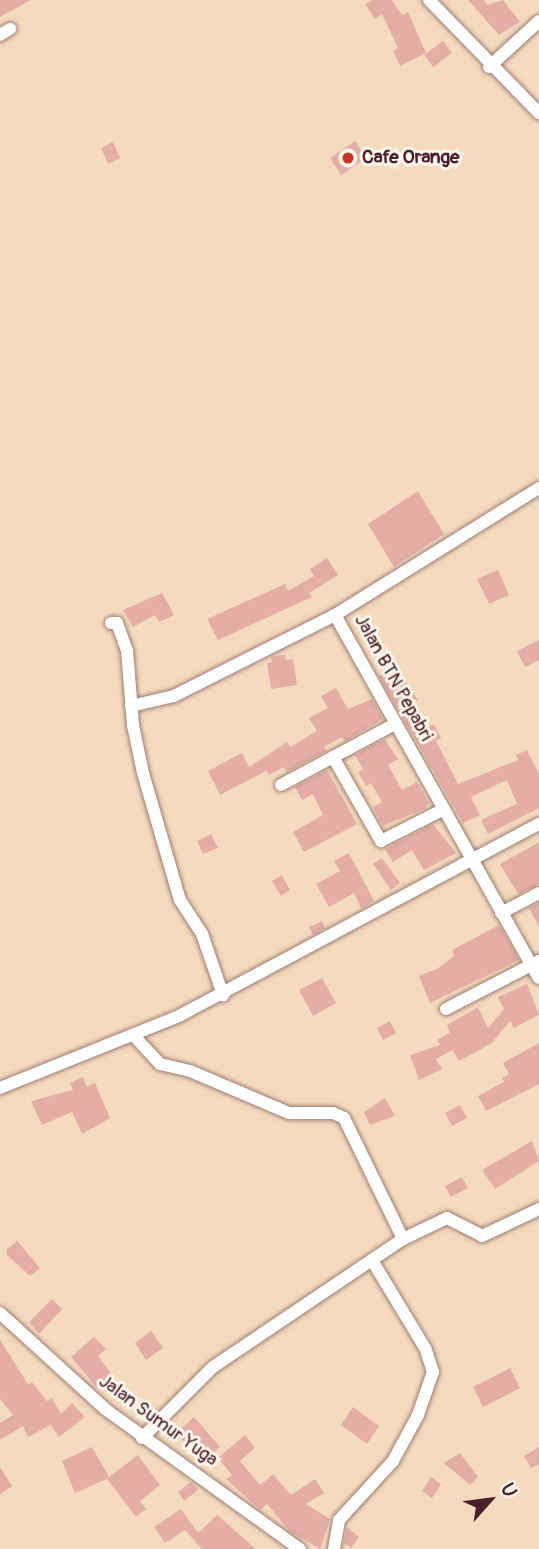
<!DOCTYPE html>
<style>
body{margin:0}
#map{position:relative;width:539px;height:1549px;overflow:hidden;background:#f4dbbe;font-family:Pangolin,sans-serif}
div>[style]{position:absolute}
[style*='--x']{left:calc(var(--x)*1px);top:calc(var(--y)*1px);width:calc(var(--w)*1px);rotate:calc(var(--a)*1deg)}
.building>*{inset:0;background:#e4aea7}
.roads{filter:drop-shadow(0 0 2px #9f7d74) drop-shadow(0 0 2px #9f7d74)}
.minor>*{height:12px;margin:-6px;padding:0 6px;transform-origin:6px;border-radius:6px;background:#fff}
.dots>*{width:19px;height:19px;translate:-50% -50%;box-sizing:border-box;border:4px solid #fbf7ec;border-radius:50%}
span{translate:-50% -50%;white-space:nowrap;text-align:center;line-height:1.15;-webkit-text-stroke:6px #fbf7ec;paint-order:stroke}
.poi-label{font-size:19px;color:#4a1f2b;font-weight:700}
.left{translate:0 -50%;text-align:left}
.street-label{font-size:19px;color:#4a1f2b}
.north{position:absolute;left:455px;top:1465px;width:70px;height:70px;-webkit-text-stroke:5px #fbf7ec;paint-order:stroke;rotate:62deg;font-size:19px;font-weight:700;line-height:28px;text-align:center;color:#4a1f2b}
.north::after{content:'';display:block;margin:auto;width:24px;height:32px;background:#4a1f2b;clip-path:polygon(50% 0,100% 100%,50% 72%,0 100%)}
</style>
<div id="map">
<div class="building">
<div style="clip-path:polygon(0 0,31px 0,0 17px)"></div>
<div style="clip-path:polygon(372px 0,392px 0,402px 15px,408px 12px,426px 53px,400px 66px,393px 51px,398px 48px,382px 14px,375px 19px,365px 4px)"></div>
<div style="clip-path:polygon(468px 0,484px 0,487px 5px,503px 0,520px 22px,499px 35px)"></div>
<div style="clip-path:polygon(443px 41px,452px 53px,433px 67px,424px 55px)"></div>
<div style="clip-path:polygon(355px 141px,366px 158px,341px 175px,330px 158px)"></div>
<div style="clip-path:polygon(113px 142px,120px 158px,108px 164px,101px 148px)"></div>
<div style="clip-path:polygon(418px 491px,444px 534px,394px 567px,368px 524px)"></div>
<div style="clip-path:polygon(327px 558px,338px 575px,309px 593px,312px 597px,218px 640px,207px 619px,285px 584px,288px 591px,314px 576px,310px 569px)"></div>
<div style="clip-path:polygon(498px 570px,509px 595px,489px 604px,477px 579px)"></div>
<div style="clip-path:polygon(162px 593px,174px 615px,159px 622px,155px 615px,133px 627px,123px 610px)"></div>
<div style="clip-path:polygon(539px 640px,539px 660px,525px 667px,517px 651px)"></div>
<div style="clip-path:polygon(285px 655px,286px 660px,293px 659px,297px 685px,271px 689px,267px 663px,272px 662px,271px 657px)"></div>
<div style="clip-path:polygon(396px 667px,418px 700px,413px 702px,426px 728px,434px 724px,441px 738px,436px 741px,458px 784px,518px 760px,516px 755px,527px 750px,539px 774px,539px 808px,488px 834px,481px 820px,517px 804px,507px 780px,471px 797px,480px 815px,463px 823px,379px 676px)"></div>
<div style="clip-path:polygon(336px 688px,348px 709px,372px 699px,383px 719px,345px 741px,342px 737px,324px 747px,326px 751px,287px 772px,284px 767px,269px 775px,266px 771px,220px 795px,208px 771px,242px 753px,249px 767px,287px 742px,290px 747px,317px 731px,309px 718px,328px 708px,321px 696px)"></div>
<div style="clip-path:polygon(385px 739px,398px 759px,388px 765px,402px 790px,417px 782px,429px 803px,424px 809px,383px 826px,373px 807px,382px 802px,371px 783px,366px 786px,358px 772px,363px 769px,355px 755px)"></div>
<div style="clip-path:polygon(327px 770px,357px 824px,304px 852px,293px 832px,323px 815px,313px 794px,302px 800px,295px 787px)"></div>
<div style="clip-path:polygon(433px 824px,456px 853px,424px 870px,412px 850px,393px 862px,385px 849px)"></div>
<div style="clip-path:polygon(211px 834px,218px 848px,203px 854px,197px 841px)"></div>
<div style="clip-path:polygon(539px 842px,539px 884px,518px 894px,500px 864px)"></div>
<div style="clip-path:polygon(349px 853px,374px 901px,361px 908px,354px 893px,329px 907px,316px 884px,340px 871px,334px 861px)"></div>
<div style="clip-path:polygon(382px 858px,400px 883px,391px 890px,373px 864px)"></div>
<div style="clip-path:polygon(282px 875px,290px 890px,281px 896px,272px 881px)"></div>
<div style="clip-path:polygon(539px 903px,539px 927px,529px 908px)"></div>
<div style="clip-path:polygon(322px 921px,325px 928px,313px 935px,309px 927px)"></div>
<div style="clip-path:polygon(499px 925px,519px 960px,430px 1003px,419px 976px,437px 969px,454px 956px,452px 950px)"></div>
<div style="clip-path:polygon(322px 978px,336px 1003px,313px 1016px,299px 990px)"></div>
<div style="clip-path:polygon(527px 984px,539px 1015px,514px 1028px,510px 1021px,492px 1043px,459px 1061px,453px 1050px,436px 1059px,442px 1069px,419px 1080px,410px 1055px,440px 1045px,437px 1040px,450px 1033px,447px 1025px,478px 1007px,488px 1028px,504px 1009px,498px 997px)"></div>
<div style="clip-path:polygon(390px 1021px,396px 1033px,383px 1040px,377px 1028px)"></div>
<div style="clip-path:polygon(539px 1043px,539px 1084px,486px 1111px,478px 1096px,504px 1082px,502px 1078px,509px 1074px,503px 1063px)"></div>
<div style="clip-path:polygon(83px 1077px,87px 1087px,95px 1083px,110px 1118px,82px 1134px,72px 1112px,42px 1125px,31px 1101px,73px 1090px,70px 1083px)"></div>
<div style="clip-path:polygon(385px 1098px,395px 1116px,370px 1125px,364px 1112px)"></div>
<div style="clip-path:polygon(460px 1105px,467px 1118px,452px 1126px,445px 1113px)"></div>
<div style="clip-path:polygon(532px 1141px,539px 1161px,495px 1189px,482px 1170px)"></div>
<div style="clip-path:polygon(462px 1177px,468px 1188px,451px 1197px,445px 1186px)"></div>
<div style="clip-path:polygon(17px 1241px,40px 1268px,30px 1276px,7px 1255px,6px 1250px)"></div>
<div style="clip-path:polygon(52px 1299px,62px 1309px,39px 1334px,29px 1322px)"></div>
<div style="clip-path:polygon(151px 1331px,163px 1348px,146px 1360px,135px 1343px)"></div>
<div style="clip-path:polygon(94px 1337px,106px 1349px,98px 1356px,112px 1375px,96px 1387px,71px 1357px)"></div>
<div style="clip-path:polygon(0 1340px,28px 1384px,32px 1382px,47px 1401px,52px 1398px,61px 1414px,72px 1403px,85px 1417px,59px 1437px,51px 1425px,28px 1437px,23px 1426px,0 1440px,0 1423px,13px 1415px,0 1399px)"></div>
<div style="clip-path:polygon(510px 1368px,520px 1388px,483px 1407px,473px 1387px)"></div>
<div style="clip-path:polygon(353px 1407px,379px 1426px,367px 1444px,341px 1425px)"></div>
<div style="clip-path:polygon(194px 1417px,220px 1447px,206px 1459px,190px 1440px,186px 1444px,176px 1433px)"></div>
<div style="clip-path:polygon(245px 1435px,255px 1448px,240px 1461px,260px 1485px,273px 1474px,291px 1495px,315px 1479px,324px 1493px,306px 1504px,330px 1519px,320px 1549px,289px 1531px,267px 1504px,260px 1510px,226px 1479px,232px 1475px,218px 1458px)"></div>
<div style="clip-path:polygon(92px 1447px,109px 1477px,138px 1455px,160px 1485px,140px 1501px,146px 1509px,136px 1517px,107px 1479px,75px 1493px,62px 1461px)"></div>
<div style="clip-path:polygon(539px 1447px,539px 1464px,531px 1468px,524px 1456px)"></div>
<div style="clip-path:polygon(460px 1453px,478px 1477px,470px 1485px,444px 1463px)"></div>
<div style="clip-path:polygon(0 1467px,12px 1486px,0 1494px)"></div>
<div style="clip-path:polygon(431px 1477px,441px 1484px,432px 1498px,422px 1491px)"></div>
<div style="clip-path:polygon(191px 1482px,198px 1490px,184px 1501px,178px 1492px)"></div>
<div style="clip-path:polygon(181px 1509px,198px 1533px,217px 1515px,256px 1549px,202px 1549px,185px 1530px,165px 1543px,154px 1527px)"></div>
<div style="clip-path:polygon(347px 1527px,359px 1537px,351px 1548px,344px 1543px)"></div>
</div>
<div class="roads">
<div class="minor">
<div style="--x:429;--y:0;--w:158;--a:45.8"></div>
<div style="--x:0;--y:35;--w:12;--a:-31"></div>
<div style="--x:489;--y:67;--w:68;--a:-42.6"></div>
<div style="--x:539;--y:488;--w:240;--a:148.1"></div>
<div style="--x:335;--y:615;--w:416;--a:60.7"></div>
<div style="--x:111;--y:623;--w:6;--a:0"></div>
<div style="--x:117;--y:623;--w:29;--a:70"></div>
<div style="--x:127;--y:650;--w:75;--a:85.4"></div>
<div style="--x:133;--y:725;--w:49;--a:78.2"></div>
<div style="--x:143;--y:773;--w:132;--a:73.8"></div>
<div style="--x:180;--y:900;--w:40;--a:57.1"></div>
<div style="--x:202;--y:934;--w:65;--a:71"></div>
<div style="--x:131;--y:706;--w:44;--a:-13.1"></div>
<div style="--x:174;--y:696;--w:180;--a:-26.7"></div>
<div style="--x:333;--y:757;--w:97;--a:60.3"></div>
<div style="--x:381;--y:841;--w:71;--a:-26.9"></div>
<div style="--x:281;--y:785;--w:129;--a:-28.2"></div>
<div style="--x:501;--y:913;--w:43;--a:-27.8"></div>
<div style="--x:446;--y:1009;--w:105;--a:-27.3"></div>
<div style="--x:134;--y:1036;--w:38;--a:47"></div>
<div style="--x:160;--y:1064;--w:31;--a:13"></div>
<div style="--x:190;--y:1071;--w:108;--a:23"></div>
<div style="--x:289;--y:1113;--w:44;--a:0"></div>
<div style="--x:333;--y:1113;--w:12;--a:24"></div>
<div style="--x:344;--y:1118;--w:135;--a:64"></div>
<div style="--x:0;--y:1088;--w:193;--a:-21.9"></div>
<div style="--x:179;--y:1016;--w:408;--a:-28.1"></div>
<div style="--x:0;--y:1313;--w:142;--a:42.4"></div>
<div style="--x:105;--y:1409;--w:240;--a:35.7"></div>
<div style="--x:142;--y:1438;--w:100;--a:-45"></div>
<div style="--x:213;--y:1367;--w:229;--a:-34"></div>
<div style="--x:403;--y:1239;--w:49;--a:-25.5"></div>
<div style="--x:447;--y:1218;--w:39;--a:27"></div>
<div style="--x:482;--y:1236;--w:63;--a:-25.3"></div>
<div style="--x:334;--y:1549;--w:29;--a:-80"></div>
<div style="--x:339;--y:1520;--w:80;--a:-47.5"></div>
<div style="--x:393;--y:1461;--w:52;--a:-61.5"></div>
<div style="--x:418;--y:1415;--w:46;--a:-70.8"></div>
<div style="--x:433;--y:1372;--w:25;--a:-108"></div>
<div style="--x:425;--y:1348;--w:103;--a:-121.1"></div>
</div>
</div>
<div class="dots">
<div style="left:348px;top:158px;background:#c8321e"></div>
</div>
<div class="poi-label">
<span class="left" style="left:362px;top:158px">Cafe Orange</span>
</div>
<div class="street-label">
<span style="left:393px;top:678px;rotate:61deg">Jalan BTN Pepabri</span>
<span style="left:158px;top:1421px;rotate:36deg">Jalan Sumur Yuga</span>
</div>
<div class="north">U</div>
</div>
